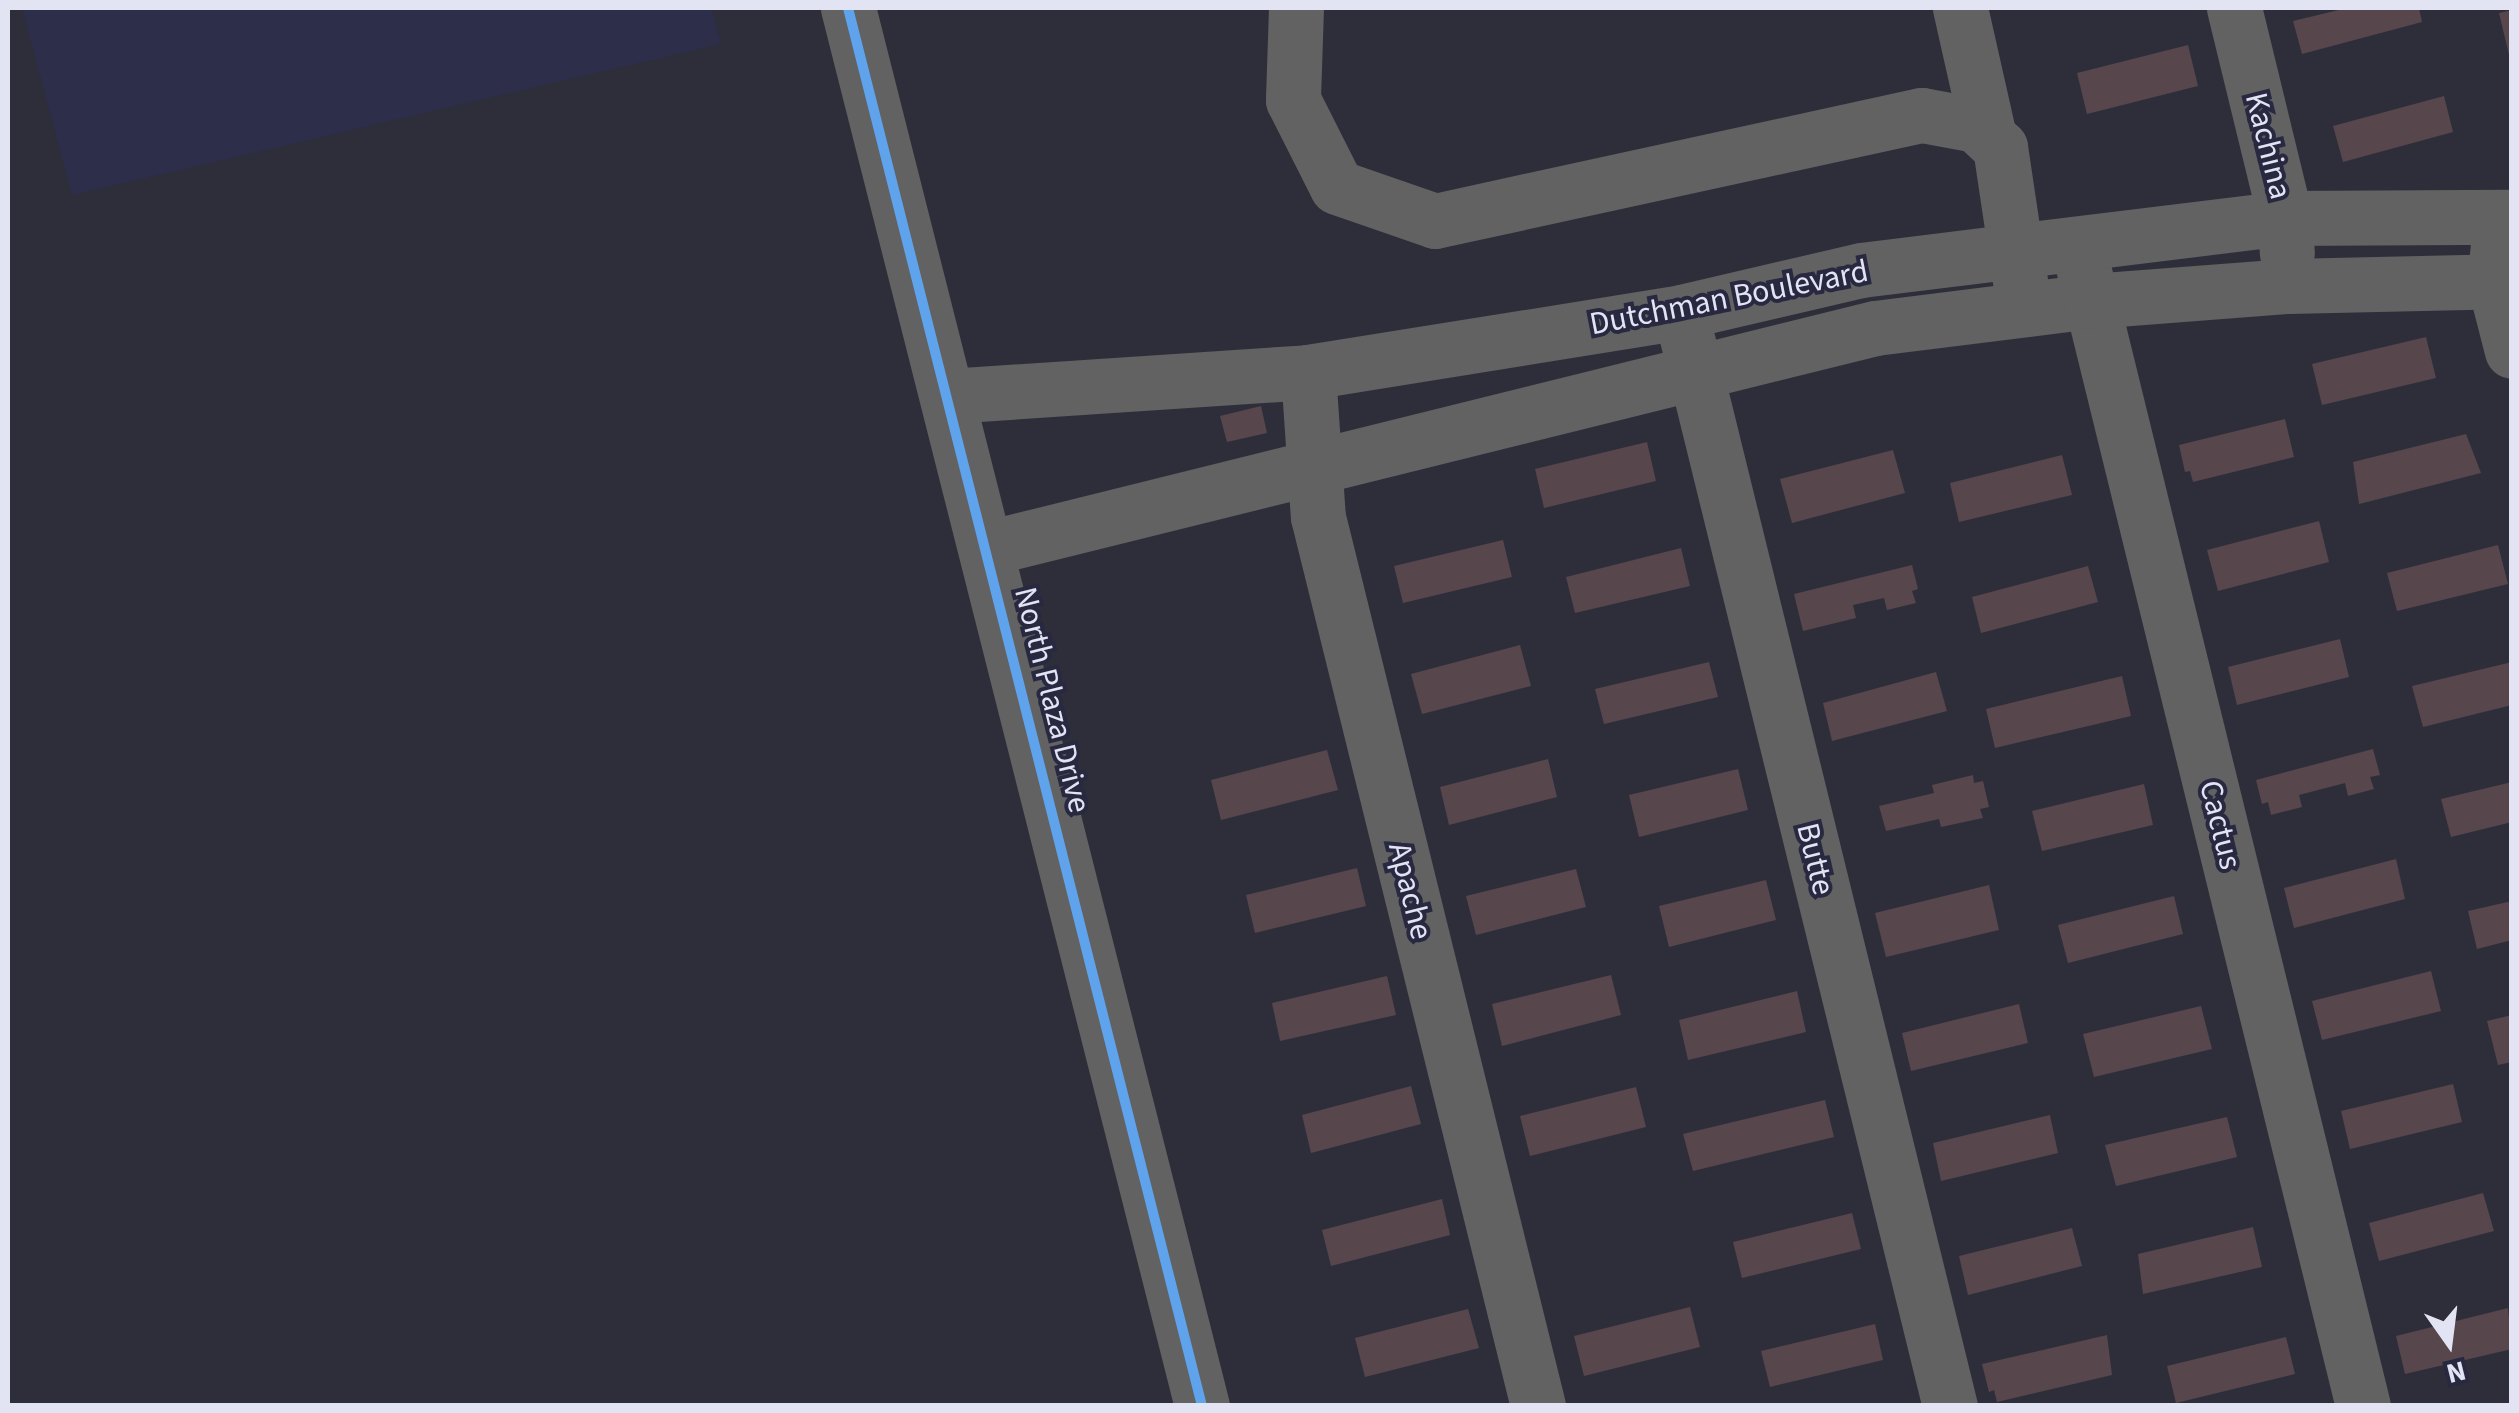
<!DOCTYPE html>
<style>
body{margin:0}
#map{position:relative;width:2519px;height:1413px;overflow:hidden;background:#2e2e3b;font-family:"Source Sans 3",sans-serif}
div>[style]{position:absolute}
[style*='--x']{left:calc(var(--x)*1px);top:calc(var(--y)*1px);width:calc(var(--w)*1px);rotate:calc(var(--a)*1deg)}
.built>*{inset:0;background:#2c2e4a}
.building>*{inset:0;background:#57464c}
.minor>*{height:55px;margin:-27.5px;padding:0 27.5px;transform-origin:27.5px;border-radius:27.5px;background:#616261}
.cycleway>*{height:10px;margin:-5px;padding:0 5px;transform-origin:5px;border-radius:5px;background:#60a3ed}
span{translate:-50% -50%;white-space:nowrap;text-align:center;line-height:1.15;-webkit-text-stroke:8px #282941;paint-order:stroke}
.street-label{font-size:32px;color:#e2e4f4}
.frame{position:absolute;inset:0;border:10px solid #e2e4f4;pointer-events:none}
.north{position:absolute;left:2399px;top:1293px;width:100px;height:100px;-webkit-text-stroke:8px #282941;paint-order:stroke;rotate:166deg;font-size:28px;font-weight:700;line-height:40px;text-align:center;color:#e2e4f4}
.north::after{content:'';display:block;margin:auto;width:35px;height:45px;background:#e2e4f4;clip-path:polygon(50% 0,100% 100%,50% 72%,0 100%)}
</style>
<div id="map">
<div class="built">
<div style="clip-path:polygon(22px 8px,711px 8px,721px 44px,72px 195px)"></div>
</div>
<div class="building">
<div style="clip-path:polygon(2347px 8px,2419px 8px,2422px 22px,2302px 54px,2293px 21px)"></div>
<div style="clip-path:polygon(2512px 10px,2512px 59px,2510px 59px,2499px 13px)"></div>
<div style="clip-path:polygon(2188px 45px,2198px 86px,2087px 114px,2077px 73px)"></div>
<div style="clip-path:polygon(2444px 96px,2453px 132px,2343px 162px,2333px 126px)"></div>
<div style="clip-path:polygon(2426px 337px,2436px 378px,2322px 405px,2312px 364px)"></div>
<div style="clip-path:polygon(1261px 406px,1267px 433px,1227px 442px,1220px 416px)"></div>
<div style="clip-path:polygon(2285px 419px,2294px 457px,2193px 482px,2190px 471px,2185px 472px,2179px 445px)"></div>
<div style="clip-path:polygon(2466px 434px,2481px 473px,2359px 504px,2353px 462px)"></div>
<div style="clip-path:polygon(1647px 442px,1656px 481px,1544px 508px,1535px 469px)"></div>
<div style="clip-path:polygon(1893px 450px,1905px 493px,1792px 523px,1780px 479px)"></div>
<div style="clip-path:polygon(2062px 455px,2072px 495px,1959px 522px,1950px 483px)"></div>
<div style="clip-path:polygon(2319px 521px,2329px 562px,2218px 591px,2207px 550px)"></div>
<div style="clip-path:polygon(1503px 540px,1512px 577px,1403px 603px,1394px 566px)"></div>
<div style="clip-path:polygon(2498px 545px,2508px 584px,2397px 611px,2387px 573px)"></div>
<div style="clip-path:polygon(1681px 548px,1690px 586px,1575px 613px,1566px 577px)"></div>
<div style="clip-path:polygon(1912px 565px,1918px 589px,1912px 591px,1916px 603px,1887px 610px,1884px 598px,1853px 605px,1856px 618px,1803px 631px,1794px 594px)"></div>
<div style="clip-path:polygon(2088px 566px,2098px 602px,1981px 633px,1972px 597px)"></div>
<div style="clip-path:polygon(2340px 639px,2349px 677px,2237px 705px,2228px 667px)"></div>
<div style="clip-path:polygon(1520px 645px,1531px 686px,1422px 714px,1411px 674px)"></div>
<div style="clip-path:polygon(1709px 662px,1718px 697px,1604px 724px,1595px 689px)"></div>
<div style="clip-path:polygon(2512px 662px,2512px 705px,2423px 727px,2412px 686px)"></div>
<div style="clip-path:polygon(1936px 672px,1947px 711px,1832px 741px,1823px 703px)"></div>
<div style="clip-path:polygon(2122px 676px,2131px 716px,1995px 748px,1986px 709px)"></div>
<div style="clip-path:polygon(2373px 749px,2380px 775px,2370px 777px,2374px 789px,2348px 796px,2345px 783px,2299px 795px,2302px 807px,2271px 815px,2268px 802px,2262px 804px,2256px 780px)"></div>
<div style="clip-path:polygon(1327px 750px,1338px 790px,1221px 820px,1211px 780px)"></div>
<div style="clip-path:polygon(1548px 759px,1557px 797px,1449px 825px,1440px 787px)"></div>
<div style="clip-path:polygon(1738px 769px,1748px 810px,1639px 837px,1629px 795px)"></div>
<div style="clip-path:polygon(1973px 775px,1974px 783px,1983px 781px,1989px 807px,1980px 809px,1983px 818px,1941px 827px,1939px 819px,1886px 831px,1879px 806px,1934px 793px,1932px 785px)"></div>
<div style="clip-path:polygon(2512px 782px,2512px 822px,2451px 837px,2441px 799px)"></div>
<div style="clip-path:polygon(2144px 784px,2153px 825px,2042px 851px,2032px 811px)"></div>
<div style="clip-path:polygon(2396px 859px,2405px 899px,2294px 928px,2284px 888px)"></div>
<div style="clip-path:polygon(1357px 868px,1366px 906px,1255px 933px,1246px 895px)"></div>
<div style="clip-path:polygon(1576px 869px,1586px 907px,1476px 935px,1466px 896px)"></div>
<div style="clip-path:polygon(1766px 880px,1776px 920px,1669px 947px,1659px 906px)"></div>
<div style="clip-path:polygon(1989px 885px,1999px 930px,1886px 957px,1875px 913px)"></div>
<div style="clip-path:polygon(2174px 896px,2183px 934px,2068px 963px,2058px 925px)"></div>
<div style="clip-path:polygon(2512px 901px,2512px 940px,2477px 949px,2468px 911px)"></div>
<div style="clip-path:polygon(2431px 971px,2441px 1011px,2322px 1040px,2312px 1001px)"></div>
<div style="clip-path:polygon(1611px 975px,1621px 1015px,1502px 1046px,1492px 1004px)"></div>
<div style="clip-path:polygon(1387px 976px,1396px 1015px,1280px 1041px,1272px 1003px)"></div>
<div style="clip-path:polygon(1797px 991px,1806px 1032px,1688px 1060px,1679px 1020px)"></div>
<div style="clip-path:polygon(2019px 1004px,2028px 1043px,1911px 1071px,1902px 1033px)"></div>
<div style="clip-path:polygon(2201px 1006px,2212px 1049px,2094px 1077px,2083px 1034px)"></div>
<div style="clip-path:polygon(2512px 1015px,2512px 1062px,2498px 1065px,2487px 1021px)"></div>
<div style="clip-path:polygon(2453px 1084px,2462px 1122px,2350px 1149px,2341px 1111px)"></div>
<div style="clip-path:polygon(1411px 1086px,1421px 1124px,1311px 1153px,1302px 1115px)"></div>
<div style="clip-path:polygon(1636px 1087px,1646px 1127px,1530px 1156px,1520px 1116px)"></div>
<div style="clip-path:polygon(1825px 1100px,1834px 1137px,1693px 1171px,1683px 1134px)"></div>
<div style="clip-path:polygon(2050px 1115px,2058px 1153px,1941px 1181px,1933px 1143px)"></div>
<div style="clip-path:polygon(2227px 1117px,2237px 1157px,2116px 1186px,2105px 1145px)"></div>
<div style="clip-path:polygon(2483px 1193px,2494px 1231px,2379px 1261px,2369px 1223px)"></div>
<div style="clip-path:polygon(1442px 1199px,1450px 1235px,1331px 1266px,1322px 1230px)"></div>
<div style="clip-path:polygon(1852px 1213px,1861px 1249px,1742px 1278px,1733px 1242px)"></div>
<div style="clip-path:polygon(2253px 1227px,2262px 1267px,2143px 1294px,2138px 1254px)"></div>
<div style="clip-path:polygon(2072px 1228px,2082px 1266px,1968px 1295px,1959px 1256px)"></div>
<div style="clip-path:polygon(1690px 1307px,1700px 1347px,1584px 1376px,1574px 1336px)"></div>
<div style="clip-path:polygon(2508px 1308px,2512px 1349px,2405px 1374px,2396px 1336px)"></div>
<div style="clip-path:polygon(1468px 1309px,1479px 1348px,1365px 1377px,1355px 1338px)"></div>
<div style="clip-path:polygon(1875px 1324px,1883px 1360px,1770px 1387px,1761px 1351px)"></div>
<div style="clip-path:polygon(2107px 1335px,2112px 1375px,1997px 1402px,1994px 1390px,1989px 1392px,1982px 1364px)"></div>
<div style="clip-path:polygon(2286px 1337px,2295px 1374px,2176px 1403px,2167px 1366px)"></div>
</div>
<div class="minor">
<div style="--x:848;--y:8;--w:1442;--a:75.79"></div>
<div style="--x:1296;--y:8;--w:92;--a:91.9"></div>
<div style="--x:1293;--y:100;--w:97;--a:63.2"></div>
<div style="--x:1337;--y:187;--w:104;--a:19.1"></div>
<div style="--x:1435;--y:221;--w:498;--a:-12.3"></div>
<div style="--x:1922;--y:115;--w:55;--a:10.5"></div>
<div style="--x:1976;--y:125;--w:33;--a:43"></div>
<div style="--x:2000;--y:147;--w:143;--a:81.5"></div>
<div style="--x:1960;--y:8;--w:132;--a:77.3"></div>
<div style="--x:2234;--y:8;--w:216;--a:76.3"></div>
<div style="--x:2285;--y:218;--w:35;--a:87"></div>
<div style="--x:2498;--y:245;--w:36;--a:96"></div>
<div style="--x:2494;--y:281;--w:72;--a:75.6"></div>
<div style="--x:2083;--y:267;--w:1173;--a:76.19"></div>
<div style="--x:1686;--y:334;--w:1104;--a:76.17"></div>
<div style="--x:1308;--y:372;--w:145;--a:86.1"></div>
<div style="--x:1318;--y:517;--w:916;--a:76.1"></div>
<div style="--x:948;--y:396;--w:361;--a:-3.8"></div>
<div style="--x:1308;--y:372;--w:378;--a:-9.1"></div>
<div style="--x:1681;--y:312;--w:185;--a:-13.1"></div>
<div style="--x:1861;--y:270;--w:427;--a:-7"></div>
<div style="--x:2285;--y:218;--w:227;--a:-0.3"></div>
<div style="--x:988;--y:548;--w:914;--a:-13.93"></div>
<div style="--x:1875;--y:328;--w:218;--a:-7.1"></div>
<div style="--x:2091;--y:301;--w:198;--a:-4.4"></div>
<div style="--x:2288;--y:286;--w:224;--a:-1.3"></div>
</div>
<div class="cycleway">
<div style="--x:848;--y:8;--w:1442;--a:75.79"></div>
</div>
<div class="street-label">
<span style="left:2268px;top:146px;rotate:76deg">Kachina</span>
<span style="left:1729px;top:298px;rotate:-11deg">Dutchman Boulevard</span>
<span style="left:1052px;top:700px;rotate:76deg">North Plaza Drive</span>
<span style="left:2220px;top:825px;rotate:76deg">Cactus</span>
<span style="left:1815px;top:859px;rotate:76deg">Butte</span>
<span style="left:1410px;top:891px;rotate:76deg">Apache</span>
</div>
<div class="frame"></div>
<div class="north">N</div>
</div>
